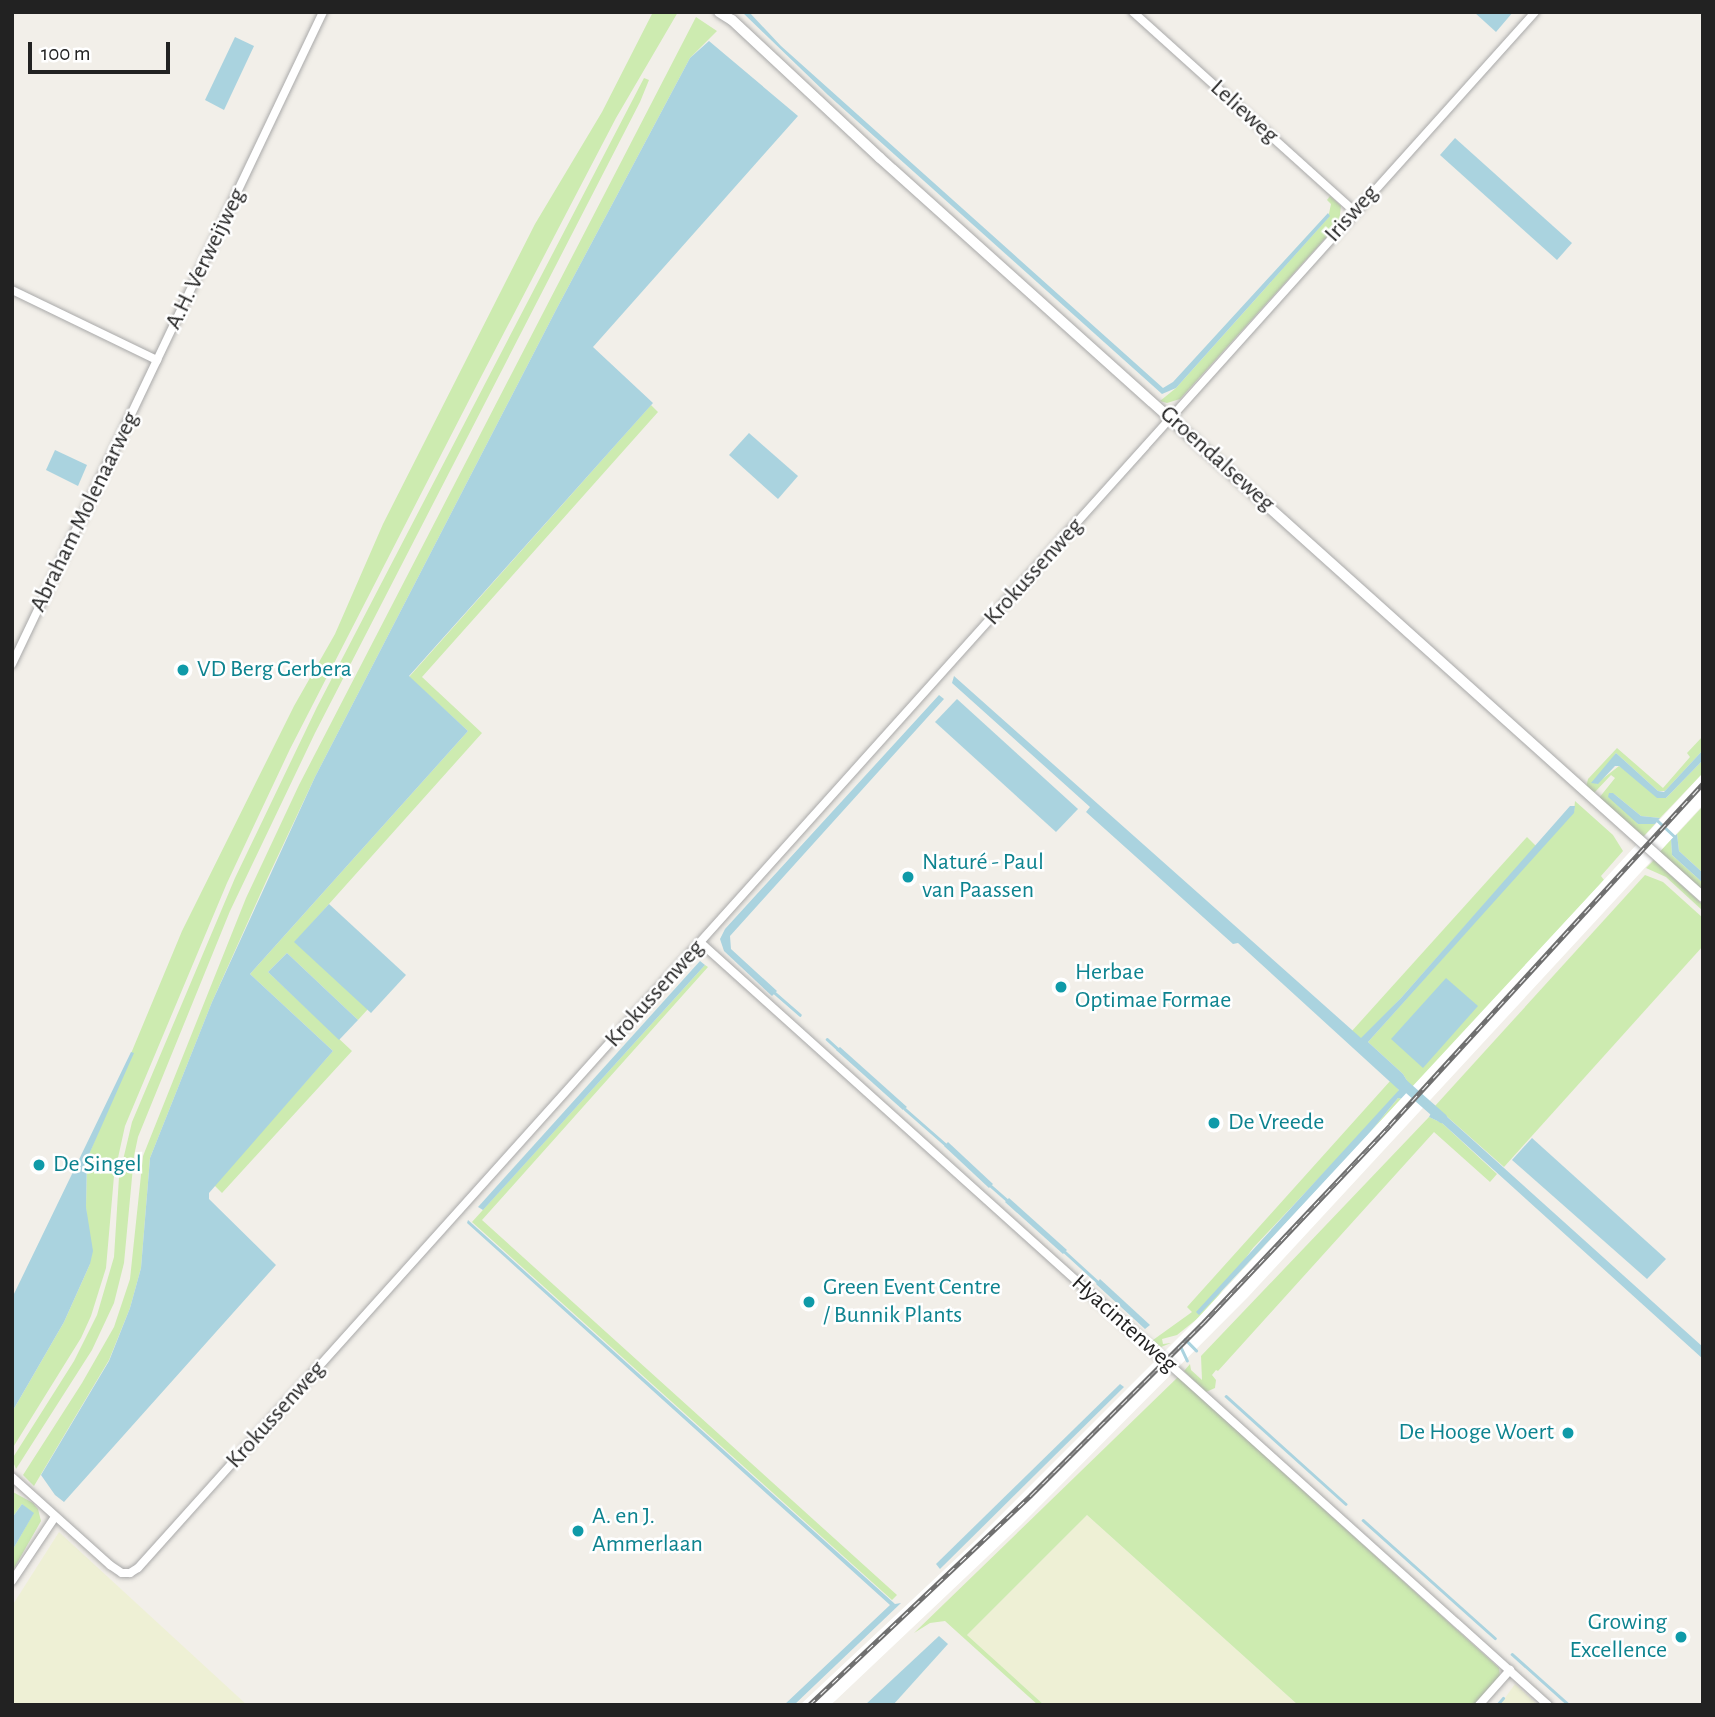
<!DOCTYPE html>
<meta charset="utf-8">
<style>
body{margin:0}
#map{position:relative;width:1715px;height:1717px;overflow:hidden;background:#f2efe9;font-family:"Alegreya Sans",sans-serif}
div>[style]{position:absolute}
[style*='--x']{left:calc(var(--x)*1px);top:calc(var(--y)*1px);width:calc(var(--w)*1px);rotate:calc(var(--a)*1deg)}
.farmland>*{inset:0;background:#eef0d5}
.grass>*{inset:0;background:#cdebb0}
.water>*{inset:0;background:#aad3df}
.pier>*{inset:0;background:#fff}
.stream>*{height:2.5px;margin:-1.25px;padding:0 1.25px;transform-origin:1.25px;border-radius:1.25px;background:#aad3df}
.canal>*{height:10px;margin:-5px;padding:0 5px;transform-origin:5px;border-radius:5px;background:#aad3df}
.roads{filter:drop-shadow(0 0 2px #a9a9a9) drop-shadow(0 0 2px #a9a9a9)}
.minor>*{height:8px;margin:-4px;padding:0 4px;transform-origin:4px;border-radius:4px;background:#fff}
.tertiary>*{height:10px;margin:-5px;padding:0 5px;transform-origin:5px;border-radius:5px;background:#fff}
.rail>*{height:5px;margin-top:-2.5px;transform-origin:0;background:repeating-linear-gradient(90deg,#fff 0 8px,#707070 0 16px);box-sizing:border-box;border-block:2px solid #707070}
.dots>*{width:19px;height:19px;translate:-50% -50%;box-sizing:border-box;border:4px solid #fff;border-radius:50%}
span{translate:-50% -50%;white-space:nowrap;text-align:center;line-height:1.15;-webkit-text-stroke:5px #fff;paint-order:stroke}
.street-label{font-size:24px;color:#222}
.culture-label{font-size:24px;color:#0d838f}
.left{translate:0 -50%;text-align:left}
.right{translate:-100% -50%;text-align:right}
.frame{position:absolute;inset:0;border:14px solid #222;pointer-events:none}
.scale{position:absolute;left:28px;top:42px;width:142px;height:32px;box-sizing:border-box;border:4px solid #222;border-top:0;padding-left:9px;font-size:21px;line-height:24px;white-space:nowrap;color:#222;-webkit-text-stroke:5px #fff;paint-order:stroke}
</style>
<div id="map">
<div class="farmland">
<div style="clip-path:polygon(1087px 1515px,1298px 1705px,1044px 1705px,967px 1635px)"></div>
<div style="clip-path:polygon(59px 1532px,247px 1705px,12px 1705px,12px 1606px)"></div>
<div style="clip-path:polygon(1515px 1684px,1538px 1705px,1500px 1705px)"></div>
</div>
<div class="grass">
<div style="clip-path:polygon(653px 12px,678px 12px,616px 118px,482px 375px,290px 749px,227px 883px,125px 1126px,114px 1176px,106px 1268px,91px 1316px,81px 1338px,12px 1449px,12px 1412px,64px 1322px,90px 1264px,86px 1207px,87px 1159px,182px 931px,294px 706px,335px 634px,383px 524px,535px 224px,602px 112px)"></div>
<div style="clip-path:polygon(696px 17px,717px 31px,690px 58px,557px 308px,315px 777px,268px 877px,212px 1002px,150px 1158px,141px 1268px,130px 1308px,109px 1360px,34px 1486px,23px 1475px,82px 1383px,114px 1327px,130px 1279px,143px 1156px,246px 898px,299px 785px)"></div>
<div style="clip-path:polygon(644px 78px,649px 80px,640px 102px,315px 733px,230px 911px,138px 1137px,134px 1156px,124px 1263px,114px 1303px,92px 1350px,16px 1469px,12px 1459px,74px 1361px,97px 1315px,114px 1257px,119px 1177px,132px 1122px,235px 878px,317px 707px)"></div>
<div style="clip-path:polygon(1330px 196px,1341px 206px,1339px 223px,1180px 399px,1167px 403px,1160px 401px,1176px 388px,1328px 218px,1331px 204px,1327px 200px)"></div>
<div style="clip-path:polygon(651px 405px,658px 412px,422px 677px,482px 733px,295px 942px,368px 1009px,358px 1020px,287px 953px,268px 972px,352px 1051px,222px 1193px,214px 1185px,333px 1051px,250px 974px,468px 731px,409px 677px)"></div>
<div style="clip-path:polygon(1703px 736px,1703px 750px,1665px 791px,1658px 791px,1616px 753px,1596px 784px,1619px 766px,1666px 798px,1703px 760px,1703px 773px,1660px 818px,1641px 816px,1613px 793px,1638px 824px,1655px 824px,1643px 837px,1599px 798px,1615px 778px,1611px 775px,1594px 793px,1586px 787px,1588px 779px,1617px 748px,1663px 788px,1690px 757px,1687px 753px)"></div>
<div style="clip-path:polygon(1575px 801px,1613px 835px,1623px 851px,1601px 876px,1604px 880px,1412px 1089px,1403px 1074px,1368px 1042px,1574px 811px)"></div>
<div style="clip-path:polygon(1703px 806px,1703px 873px,1679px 851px,1677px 834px)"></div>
<div style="clip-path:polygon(1527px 837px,1536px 846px,1401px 998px,1367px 1034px,1361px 1039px,1356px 1036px,1351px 1032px)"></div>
<div style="clip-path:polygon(1671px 839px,1672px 855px,1703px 883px,1703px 892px,1659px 852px)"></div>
<div style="clip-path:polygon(1654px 860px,1703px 905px,1703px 911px,1666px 877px,1646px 868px)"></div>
<div style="clip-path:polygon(1645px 875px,1663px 882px,1703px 918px,1703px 946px,1504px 1167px,1435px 1106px)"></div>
<div style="clip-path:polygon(705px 965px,708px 967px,482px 1220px,897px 1595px,892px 1600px,472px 1222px)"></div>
<div style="clip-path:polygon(1391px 1080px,1399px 1090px,1397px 1095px,1253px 1248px,1218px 1296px,1363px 1141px,1398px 1098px,1403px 1099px,1202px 1315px,1177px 1335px,1162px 1339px,1163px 1344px,1171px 1343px,1161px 1347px,1153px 1340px,1192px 1312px,1187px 1307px)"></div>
<div style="clip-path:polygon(1429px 1117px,1442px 1123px,1497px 1174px,1490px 1182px,1434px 1132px,1218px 1371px,1216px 1370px,1212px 1375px,1216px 1380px,1215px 1388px,1206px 1392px,1184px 1371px,1190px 1364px,1191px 1370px,1202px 1380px,1201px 1356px)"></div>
<div style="clip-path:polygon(1178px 1377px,1499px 1668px,1500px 1676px,1476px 1705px,1298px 1705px,1087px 1515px,967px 1635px,1044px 1705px,1038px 1705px,945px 1621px,930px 1623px,914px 1633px)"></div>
<div style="clip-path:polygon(13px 1492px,33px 1503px,38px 1509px,41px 1521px,12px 1572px,12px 1551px,33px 1514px,22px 1504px,12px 1518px)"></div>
</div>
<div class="water">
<div style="clip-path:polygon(742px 12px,749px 12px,781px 46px,1163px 388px,1173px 382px,1328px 213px,1330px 216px,1176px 388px,1162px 394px,828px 95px)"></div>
<div style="clip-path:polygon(1474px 12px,1513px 12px,1496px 32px)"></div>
<div style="clip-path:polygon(235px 37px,254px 46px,224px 110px,205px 100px)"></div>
<div style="clip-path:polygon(709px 41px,798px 116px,593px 347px,653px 403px,409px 676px,468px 731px,250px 974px,333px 1051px,209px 1193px,209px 1199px,276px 1265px,64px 1502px,55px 1495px,41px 1475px,109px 1361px,130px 1308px,141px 1268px,150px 1158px,212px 1002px,315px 777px,557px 308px,690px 58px)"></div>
<div style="clip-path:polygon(1455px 138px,1572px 243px,1557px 260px,1440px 155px)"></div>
<div style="clip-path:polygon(749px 433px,798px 476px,778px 499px,729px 455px)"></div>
<div style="clip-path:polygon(55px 450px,87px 465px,78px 486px,46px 470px)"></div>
<div style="clip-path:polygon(954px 676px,1361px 1038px,1401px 998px,1570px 806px,1575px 806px,1574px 813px,1368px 1042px,1403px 1074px,1412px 1089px,1403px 1099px,1398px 1098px,1363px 1141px,1199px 1315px,1196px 1312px,1399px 1090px,1238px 943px,1233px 944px,1086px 812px,1090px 807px,952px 683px)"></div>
<div style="clip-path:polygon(939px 695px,944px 699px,730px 936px,731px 949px,777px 991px,772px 996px,724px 951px,720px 939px,725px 929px)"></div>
<div style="clip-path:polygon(957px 699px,1078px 809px,1056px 832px,935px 722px)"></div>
<div style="clip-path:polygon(1703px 750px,1703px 760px,1666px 798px,1657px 798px,1619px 766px,1615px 766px,1598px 784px,1591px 783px,1616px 753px,1658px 791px,1664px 792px)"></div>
<div style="clip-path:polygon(1609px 793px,1613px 793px,1641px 816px,1660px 818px,1655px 824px,1638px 824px,1608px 797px)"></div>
<div style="clip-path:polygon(1677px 834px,1679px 851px,1703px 873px,1703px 883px,1672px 855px,1671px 839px)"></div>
<div style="clip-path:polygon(329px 904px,406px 975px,371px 1013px,294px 942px)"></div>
<div style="clip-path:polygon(287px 953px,358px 1020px,339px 1040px,268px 972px)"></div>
<div style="clip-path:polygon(700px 961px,705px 965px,483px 1210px,478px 1207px)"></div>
<div style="clip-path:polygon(1446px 978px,1478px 1006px,1423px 1068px,1391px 1039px)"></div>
<div style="clip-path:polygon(840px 1047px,907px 1107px,903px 1110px,836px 1050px)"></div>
<div style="clip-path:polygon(131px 1052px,134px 1053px,87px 1159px,86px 1207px,93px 1251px,90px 1264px,64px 1322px,12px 1412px,12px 1298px)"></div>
<div style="clip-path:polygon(1435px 1106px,1703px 1347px,1703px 1359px,1442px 1123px,1429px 1117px)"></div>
<div style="clip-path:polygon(1532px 1138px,1666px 1259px,1647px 1279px,1512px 1160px)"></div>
<div style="clip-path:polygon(948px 1142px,993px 1184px,989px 1188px,944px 1146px)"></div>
<div style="clip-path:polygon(1009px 1198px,1067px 1250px,1063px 1254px,1005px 1202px)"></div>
<div style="clip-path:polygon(468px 1220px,895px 1604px,901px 1603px,794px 1705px,784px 1705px,890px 1605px,467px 1223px)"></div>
<div style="clip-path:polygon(1100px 1279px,1150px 1325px,1145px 1329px,1096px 1284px)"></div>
<div style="clip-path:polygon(1120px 1384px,1124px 1387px,940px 1569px,936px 1564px)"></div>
<div style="clip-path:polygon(22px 1504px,34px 1513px,12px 1551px,12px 1518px)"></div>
<div style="clip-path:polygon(939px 1636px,948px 1644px,893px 1705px,865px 1705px)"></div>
</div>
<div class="pier">
<div style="clip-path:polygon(1703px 773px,1703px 805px,1248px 1297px,1021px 1525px,835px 1701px,830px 1705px,800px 1705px,976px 1540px,1195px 1321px)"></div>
</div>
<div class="stream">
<div style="--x:1658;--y:821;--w:22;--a:43"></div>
<div style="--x:775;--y:993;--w:33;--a:41"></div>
<div style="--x:827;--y:1039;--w:15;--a:42"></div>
<div style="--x:905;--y:1109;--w:53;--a:41.2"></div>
<div style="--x:991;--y:1186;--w:21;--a:41"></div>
<div style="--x:1065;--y:1252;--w:45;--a:42.3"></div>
<div style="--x:1185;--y:1339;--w:16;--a:45"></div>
<div style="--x:1180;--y:1345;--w:17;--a:65"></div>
<div style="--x:1226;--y:1396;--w:161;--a:42"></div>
<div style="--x:1363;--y:1520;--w:177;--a:41.8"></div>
<div style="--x:1512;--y:1654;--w:76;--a:41.8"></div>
<div style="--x:1497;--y:1705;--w:9;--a:-49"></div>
</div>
<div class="canal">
<div style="--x:1401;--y:1082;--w:55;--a:41.3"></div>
</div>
<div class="roads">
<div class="minor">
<div style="--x:1133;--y:12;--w:299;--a:42"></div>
<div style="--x:12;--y:290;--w:161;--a:25.8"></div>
<div style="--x:157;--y:360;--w:386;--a:-64.5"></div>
<div style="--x:12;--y:664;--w:337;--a:-64.5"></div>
<div style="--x:701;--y:943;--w:1139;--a:41.98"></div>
<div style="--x:12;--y:1477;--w:132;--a:41.9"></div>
<div style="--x:110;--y:1565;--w:14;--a:34"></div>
<div style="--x:122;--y:1573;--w:8;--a:0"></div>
<div style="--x:130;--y:1573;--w:9;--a:-32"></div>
<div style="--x:138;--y:1568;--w:2091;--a:-48.08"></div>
<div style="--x:12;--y:1581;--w:77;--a:-56.1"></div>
<div style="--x:1479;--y:1705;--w:47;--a:-48.5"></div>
</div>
<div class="tertiary">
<div style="--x:719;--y:12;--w:15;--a:32"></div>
<div style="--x:732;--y:20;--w:202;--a:43"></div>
<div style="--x:880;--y:158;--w:1106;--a:41.92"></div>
</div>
</div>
<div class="rail">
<div style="--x:809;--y:1705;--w:306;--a:-43.4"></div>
<div style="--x:1031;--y:1495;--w:245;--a:-45"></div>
<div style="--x:1204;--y:1322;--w:271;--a:-46.6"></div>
<div style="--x:1390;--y:1125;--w:464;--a:-47.5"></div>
</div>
<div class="dots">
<div style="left:183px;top:670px;background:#0f9aa8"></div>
<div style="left:908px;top:877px;background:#0f9aa8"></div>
<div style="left:1061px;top:987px;background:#0f9aa8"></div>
<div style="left:1214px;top:1123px;background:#0f9aa8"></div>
<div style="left:39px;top:1165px;background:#0f9aa8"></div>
<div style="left:809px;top:1302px;background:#0f9aa8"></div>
<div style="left:1568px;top:1433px;background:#0f9aa8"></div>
<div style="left:578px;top:1531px;background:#0f9aa8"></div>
<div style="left:1681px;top:1637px;background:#0f9aa8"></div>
</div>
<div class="street-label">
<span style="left:1244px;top:112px;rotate:42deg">Lelieweg</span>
<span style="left:1352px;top:214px;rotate:-48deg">Irisweg</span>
<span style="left:206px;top:259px;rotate:-64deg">A.H. Verweijweg</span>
<span style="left:1217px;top:459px;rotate:42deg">Groendalseweg</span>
<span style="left:85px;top:512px;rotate:-64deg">Abraham Molenaarweg</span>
<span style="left:1034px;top:572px;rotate:-48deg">Krokussenweg</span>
<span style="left:655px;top:994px;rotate:-48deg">Krokussenweg</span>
<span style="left:1124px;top:1324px;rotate:42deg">Hyacintenweg</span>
<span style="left:276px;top:1415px;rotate:-48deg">Krokussenweg</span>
</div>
<div class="culture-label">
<span class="left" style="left:197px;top:670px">VD Berg Gerbera</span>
<span class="left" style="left:922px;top:877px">Naturé - Paul<br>van Paassen</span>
<span class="left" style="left:1075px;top:987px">Herbae<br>Optimae Formae</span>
<span class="left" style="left:1228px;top:1123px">De Vreede</span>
<span class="left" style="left:53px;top:1165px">De Singel</span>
<span class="left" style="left:823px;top:1302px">Green Event Centre<br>/ Bunnik Plants</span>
<span class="right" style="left:1554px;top:1433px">De Hooge Woert</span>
<span class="left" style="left:592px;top:1531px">A. en J.<br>Ammerlaan</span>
<span class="right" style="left:1667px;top:1637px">Growing<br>Excellence</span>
</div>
<div class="frame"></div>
<div class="scale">100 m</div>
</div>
